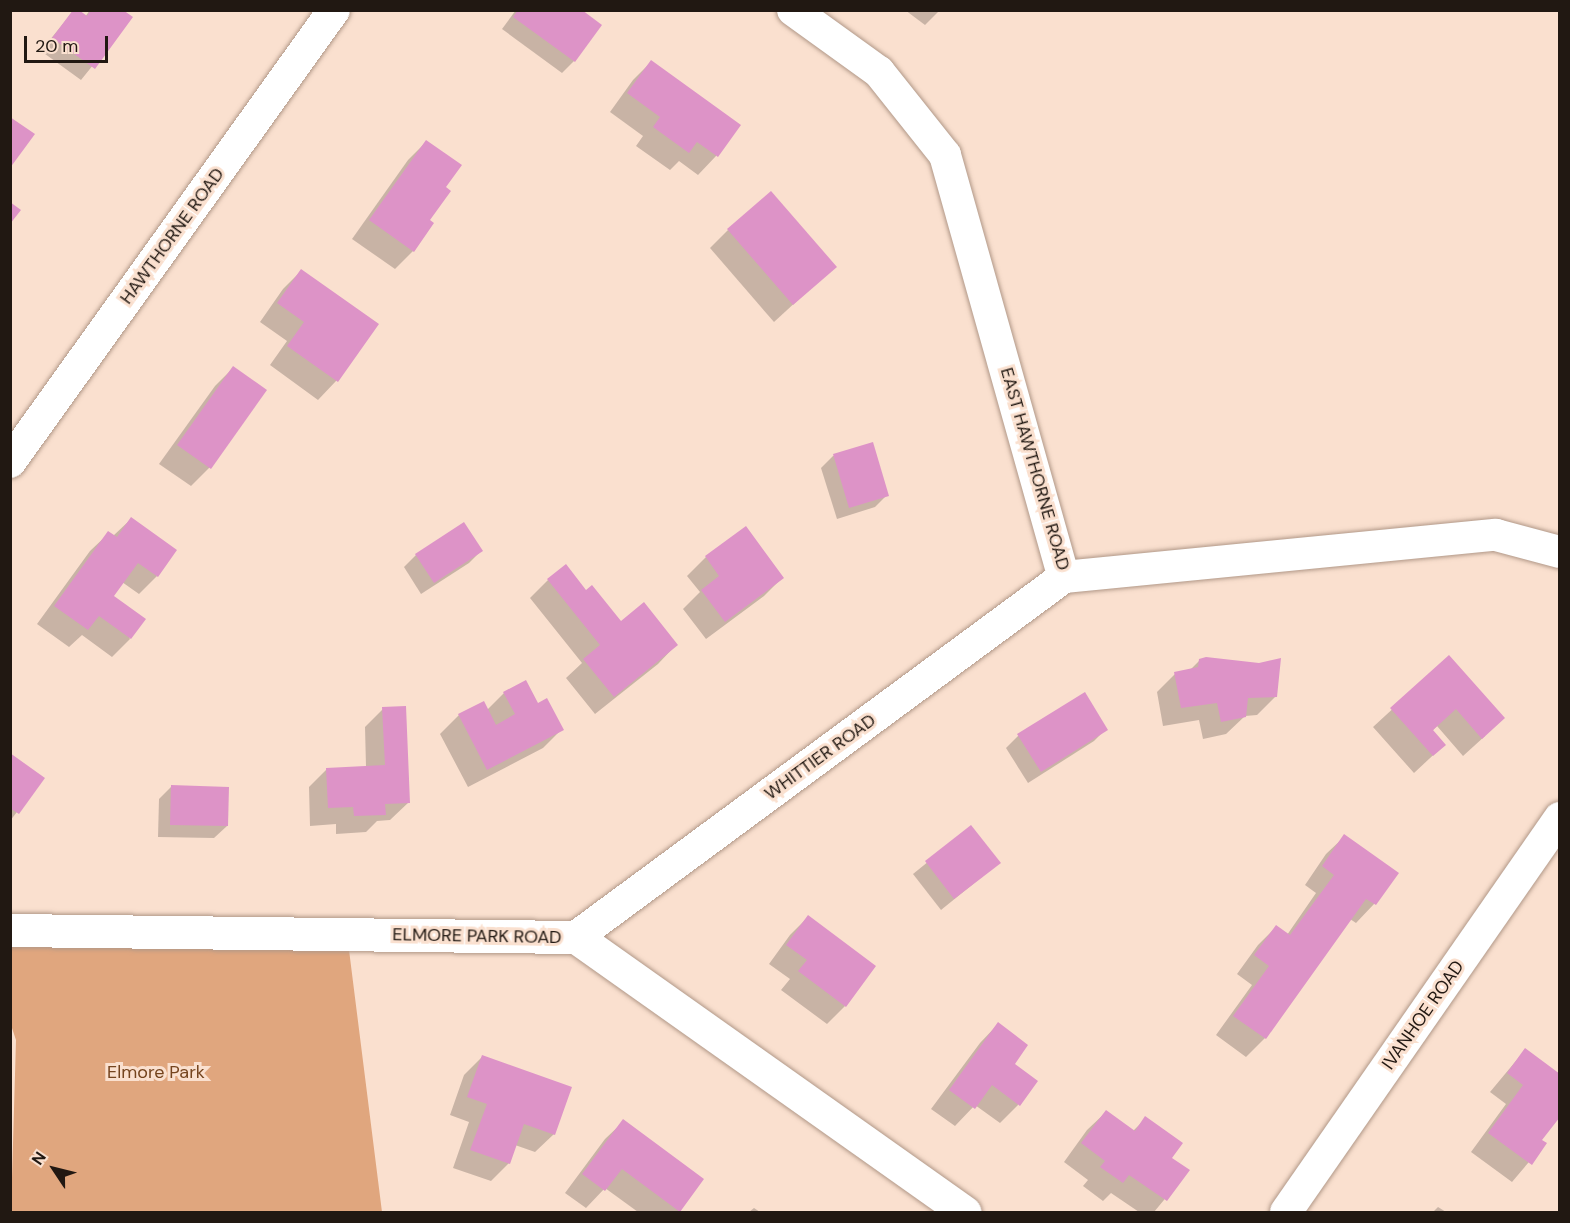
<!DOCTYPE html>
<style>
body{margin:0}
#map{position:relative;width:1570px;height:1223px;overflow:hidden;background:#fae0cf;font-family:"DM Sans",sans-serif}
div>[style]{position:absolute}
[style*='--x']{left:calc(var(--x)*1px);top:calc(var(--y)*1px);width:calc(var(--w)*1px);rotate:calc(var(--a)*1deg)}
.green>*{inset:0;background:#e0a67e}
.shadow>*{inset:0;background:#0003}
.building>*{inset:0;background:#dd93c7}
.roads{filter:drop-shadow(0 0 2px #b19888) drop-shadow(0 0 2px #b19888)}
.street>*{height:32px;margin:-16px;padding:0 16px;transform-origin:16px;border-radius:16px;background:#fff}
.secondary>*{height:33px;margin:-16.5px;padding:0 16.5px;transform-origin:16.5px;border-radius:16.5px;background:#fff}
span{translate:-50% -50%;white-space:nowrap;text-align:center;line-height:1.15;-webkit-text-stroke:6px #fae0cf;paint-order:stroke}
.street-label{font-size:18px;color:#211812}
.park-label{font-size:18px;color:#75441e}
.frame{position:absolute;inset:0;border:12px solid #211812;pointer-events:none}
.north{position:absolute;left:24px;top:1139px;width:60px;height:60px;-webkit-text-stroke:4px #fae0cf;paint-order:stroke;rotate:305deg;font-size:16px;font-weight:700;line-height:24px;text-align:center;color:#211812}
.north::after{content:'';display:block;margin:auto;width:21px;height:27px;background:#211812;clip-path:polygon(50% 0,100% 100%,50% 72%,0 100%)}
.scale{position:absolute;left:24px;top:36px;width:84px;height:27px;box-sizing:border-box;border:3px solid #211812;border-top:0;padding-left:8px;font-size:18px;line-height:21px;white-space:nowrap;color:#211812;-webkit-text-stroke:4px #fae0cf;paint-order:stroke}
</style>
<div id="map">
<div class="green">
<div style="clip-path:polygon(11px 930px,347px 934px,382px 1212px,11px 1212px,16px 1040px,11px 1025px)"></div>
</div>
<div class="shadow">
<div style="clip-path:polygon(74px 10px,85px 17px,90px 10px,121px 10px,131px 18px,81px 80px,41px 51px)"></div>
<div style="clip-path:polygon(516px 10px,579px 10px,574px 61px,562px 73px,502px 29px)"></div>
<div style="clip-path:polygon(905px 10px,940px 10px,925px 25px)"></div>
<div style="clip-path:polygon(651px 62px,739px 125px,716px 156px,698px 175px,679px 161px,670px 170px,636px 146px,643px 136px,610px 112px,633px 80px)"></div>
<div style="clip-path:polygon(426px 142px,444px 188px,413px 251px,395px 269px,352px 239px,408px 160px)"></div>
<div style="clip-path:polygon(728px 230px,835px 266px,774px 322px,710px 248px)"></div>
<div style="clip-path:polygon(301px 271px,377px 324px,336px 381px,318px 400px,270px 365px,287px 341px,260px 322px,283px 289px)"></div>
<div style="clip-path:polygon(233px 368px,265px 390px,209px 468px,191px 486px,159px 464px,215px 386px)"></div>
<div style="clip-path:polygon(872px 444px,887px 495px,875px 507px,837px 519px,821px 468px,833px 456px)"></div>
<div style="clip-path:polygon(131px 519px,157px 576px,139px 594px,122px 582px,111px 597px,130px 639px,112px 657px,82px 635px,69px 647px,37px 624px,90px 551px,109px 533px,113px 536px)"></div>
<div style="clip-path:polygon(463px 524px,481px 551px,469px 563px,421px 594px,404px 567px,416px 555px)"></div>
<div style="clip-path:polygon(746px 528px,782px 578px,764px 596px,706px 639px,683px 609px,700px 592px,687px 576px,706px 557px)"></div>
<div style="clip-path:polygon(548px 580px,586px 592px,620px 623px,676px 645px,658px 664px,595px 714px,566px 678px,582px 663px,530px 598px)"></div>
<div style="clip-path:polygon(1449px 657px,1485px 736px,1463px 756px,1437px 726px,1432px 731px,1444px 745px,1414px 773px,1373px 727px)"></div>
<div style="clip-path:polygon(1200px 660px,1275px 697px,1257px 715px,1245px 716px,1226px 734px,1203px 739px,1199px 720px,1163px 726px,1157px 692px,1175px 674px,1189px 671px)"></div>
<div style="clip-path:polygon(504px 693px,537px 705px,562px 729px,543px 748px,468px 787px,440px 734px,459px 715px,483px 703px,487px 710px)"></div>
<div style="clip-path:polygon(383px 709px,409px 802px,390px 820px,377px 821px,366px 832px,336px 834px,336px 824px,310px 826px,309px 787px,327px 769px,366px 767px,365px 727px)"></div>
<div style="clip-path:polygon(1106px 729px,1094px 741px,1028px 783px,1006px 748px,1018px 736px)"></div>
<div style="clip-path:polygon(10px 755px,43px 778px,10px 821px)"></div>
<div style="clip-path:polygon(171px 787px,227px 826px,214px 838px,158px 837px,159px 799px)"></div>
<div style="clip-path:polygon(971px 827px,999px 863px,941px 910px,913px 874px)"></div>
<div style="clip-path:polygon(1345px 836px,1397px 873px,1374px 904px,1356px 923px,1350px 919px,1265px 1038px,1246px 1057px,1216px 1035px,1252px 985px,1237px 974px,1258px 945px,1276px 927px,1287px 935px,1316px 893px,1305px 885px,1326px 854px)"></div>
<div style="clip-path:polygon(808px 917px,845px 1006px,827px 1024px,781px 990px,790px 979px,769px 964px,790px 935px)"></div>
<div style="clip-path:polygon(998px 1024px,1012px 1064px,1018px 1105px,1000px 1123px,975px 1105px,955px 1126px,931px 1109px,980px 1043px)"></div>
<div style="clip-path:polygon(1525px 1050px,1540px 1140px,1545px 1143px,1512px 1182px,1471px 1152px,1506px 1104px,1490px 1092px)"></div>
<div style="clip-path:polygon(482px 1057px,554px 1134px,535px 1152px,515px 1145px,509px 1163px,491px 1181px,453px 1168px,469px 1122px,450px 1115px,464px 1075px)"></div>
<div style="clip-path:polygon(1106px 1112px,1133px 1131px,1146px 1118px,1170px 1158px,1188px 1171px,1154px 1212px,1139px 1212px,1111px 1193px,1103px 1201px,1083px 1186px,1088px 1180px,1064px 1162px,1087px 1130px)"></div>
<div style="clip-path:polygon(624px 1121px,679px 1211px,677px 1212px,638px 1212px,605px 1188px,586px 1208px,565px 1193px,605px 1139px)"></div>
<div style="clip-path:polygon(1438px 1207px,1446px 1212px,1433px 1212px)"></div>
<div style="clip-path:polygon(754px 1208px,760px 1212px,749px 1212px)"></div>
</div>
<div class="building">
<div style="clip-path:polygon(73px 10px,79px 10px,87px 16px,91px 10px,123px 10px,133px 17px,95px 69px,52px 38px)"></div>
<div style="clip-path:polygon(518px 10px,582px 10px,602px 25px,575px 62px,513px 17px)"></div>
<div style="clip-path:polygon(651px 60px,741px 125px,718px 157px,697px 142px,689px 153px,653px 127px,660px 117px,627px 93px)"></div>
<div style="clip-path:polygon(10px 117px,35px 134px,10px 168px)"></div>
<div style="clip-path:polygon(426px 140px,462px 165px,446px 187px,451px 191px,430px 220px,434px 223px,414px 252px,369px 220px)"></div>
<div style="clip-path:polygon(771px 191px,837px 267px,793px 305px,727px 229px)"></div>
<div style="clip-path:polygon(10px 202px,21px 210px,10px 224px)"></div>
<div style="clip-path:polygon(301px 269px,379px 324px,338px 382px,287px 346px,304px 322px,277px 303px)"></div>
<div style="clip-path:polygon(233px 366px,267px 390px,211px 469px,177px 445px)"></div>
<div style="clip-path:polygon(873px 442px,889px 496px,849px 508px,833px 454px)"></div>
<div style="clip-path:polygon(131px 517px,177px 550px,158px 577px,138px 563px,114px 596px,146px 619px,131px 639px,99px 616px,88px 630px,54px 606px,108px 531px,117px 537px)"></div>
<div style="clip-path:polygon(464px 522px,483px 551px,434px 583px,415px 554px)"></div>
<div style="clip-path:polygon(746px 526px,784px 578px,725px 622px,701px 590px,719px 576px,705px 556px)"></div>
<div style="clip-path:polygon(566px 564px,586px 590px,592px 585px,621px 621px,644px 602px,678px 645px,614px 697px,583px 659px,600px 645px,547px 579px)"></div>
<div style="clip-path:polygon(1449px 655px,1505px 718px,1482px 739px,1456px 709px,1433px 730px,1446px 745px,1433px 756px,1390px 708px)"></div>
<div style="clip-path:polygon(1206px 657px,1259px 663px,1281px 658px,1277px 697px,1248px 698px,1246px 717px,1221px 722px,1217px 703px,1181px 708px,1174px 672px,1198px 667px,1199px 659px)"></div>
<div style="clip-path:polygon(526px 680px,538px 703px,547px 698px,564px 730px,487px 770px,458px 714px,484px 701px,496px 725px,515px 714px,503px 692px)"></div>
<div style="clip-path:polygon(1085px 692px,1108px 730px,1041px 772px,1017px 734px)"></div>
<div style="clip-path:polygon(406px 706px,410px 803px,385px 804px,386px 815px,354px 816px,353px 807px,328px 808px,326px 768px,385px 765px,382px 707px)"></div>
<div style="clip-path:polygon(10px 753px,45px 778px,19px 814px,10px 808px)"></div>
<div style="clip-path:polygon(171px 785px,229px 787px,228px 826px,170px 825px)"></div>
<div style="clip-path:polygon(971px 825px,1001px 863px,954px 899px,925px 861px)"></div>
<div style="clip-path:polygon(1344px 834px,1399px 873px,1376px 905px,1366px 899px,1266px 1039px,1233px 1016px,1269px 966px,1254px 955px,1276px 925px,1290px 935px,1334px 875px,1322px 866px)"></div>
<div style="clip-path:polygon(808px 915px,876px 966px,846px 1007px,798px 971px,807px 960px,786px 945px)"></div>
<div style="clip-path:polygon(998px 1022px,1028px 1045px,1015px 1064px,1038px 1081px,1020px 1106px,992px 1085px,975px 1109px,949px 1090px)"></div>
<div style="clip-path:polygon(1525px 1048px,1560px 1074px,1560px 1117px,1542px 1140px,1547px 1143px,1532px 1165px,1488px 1133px,1523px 1085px,1507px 1073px)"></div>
<div style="clip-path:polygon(482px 1055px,572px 1087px,555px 1135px,524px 1124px,510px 1164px,470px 1150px,487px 1104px,467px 1097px)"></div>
<div style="clip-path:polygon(1106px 1110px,1135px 1131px,1145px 1116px,1183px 1143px,1172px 1158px,1190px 1170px,1167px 1201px,1129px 1175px,1123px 1183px,1100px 1167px,1105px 1161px,1081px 1143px)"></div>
<div style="clip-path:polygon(623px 1119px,704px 1179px,680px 1212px,622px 1169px,605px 1191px,582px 1174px)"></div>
</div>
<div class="roads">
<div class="street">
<div style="--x:793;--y:10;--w:106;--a:35.8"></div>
<div style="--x:879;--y:72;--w:106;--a:51.5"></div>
<div style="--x:945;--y:155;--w:438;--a:74.3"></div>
<div style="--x:10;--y:462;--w:556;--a:-54.37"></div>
<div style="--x:1064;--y:577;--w:434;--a:-5.6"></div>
<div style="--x:1496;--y:535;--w:66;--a:14.9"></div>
<div style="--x:576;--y:937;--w:606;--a:-36.42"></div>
<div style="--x:1286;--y:1212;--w:480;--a:-55.2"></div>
</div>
<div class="secondary">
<div style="--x:10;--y:930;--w:566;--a:0.71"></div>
<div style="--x:576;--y:937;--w:476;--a:35.3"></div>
</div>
</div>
<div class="street-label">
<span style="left:172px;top:236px;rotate:-54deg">HAWTHORNE ROAD</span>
<span style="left:1035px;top:469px;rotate:74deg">EAST HAWTHORNE ROAD</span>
<span style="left:820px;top:757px;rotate:-36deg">WHITTIER ROAD</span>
<span style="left:477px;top:936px;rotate:1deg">ELMORE PARK ROAD</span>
<span style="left:1423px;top:1015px;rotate:-55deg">IVANHOE ROAD</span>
</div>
<div class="park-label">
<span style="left:156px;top:1072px">Elmore Park</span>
</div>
<div class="frame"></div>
<div class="north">N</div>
<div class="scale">20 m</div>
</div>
